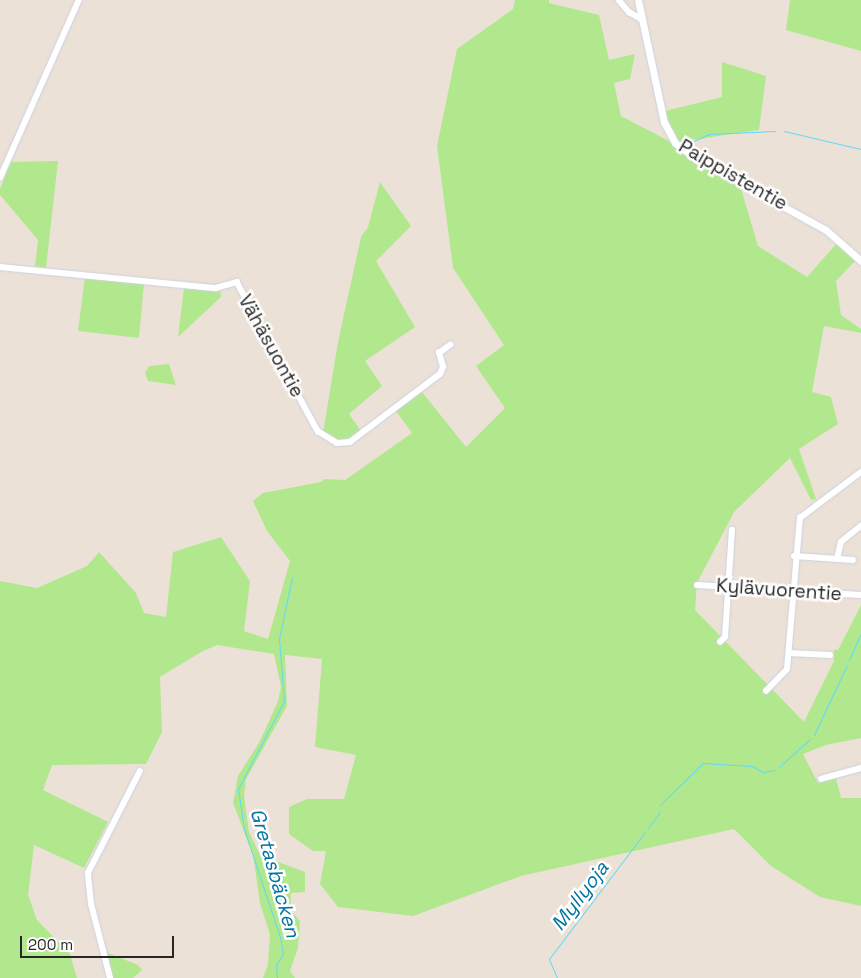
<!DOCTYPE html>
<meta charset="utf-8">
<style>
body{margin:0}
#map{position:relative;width:861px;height:978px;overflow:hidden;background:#ece1d7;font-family:"Space Grotesk",sans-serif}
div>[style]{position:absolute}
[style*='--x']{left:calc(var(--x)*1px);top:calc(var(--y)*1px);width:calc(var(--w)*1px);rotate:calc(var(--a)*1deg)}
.green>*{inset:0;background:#b2e88d}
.stream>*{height:1px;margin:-0.5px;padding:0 0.5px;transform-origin:0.5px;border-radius:0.5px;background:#5fd9f9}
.roads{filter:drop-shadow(0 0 1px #ccd2e2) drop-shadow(0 0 1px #ccd2e2)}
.minor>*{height:5.5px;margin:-2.75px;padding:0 2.75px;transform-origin:2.75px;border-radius:2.75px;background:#fff}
.tertiary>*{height:7px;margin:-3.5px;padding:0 3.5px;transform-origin:3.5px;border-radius:3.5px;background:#fff}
span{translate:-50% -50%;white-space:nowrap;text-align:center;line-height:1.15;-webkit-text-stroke:5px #fff;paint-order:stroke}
.street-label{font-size:19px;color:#272727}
.water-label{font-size:20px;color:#0274a1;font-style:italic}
.scale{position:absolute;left:20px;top:936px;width:154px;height:22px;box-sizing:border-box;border:2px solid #272727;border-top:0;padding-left:6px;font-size:15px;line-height:18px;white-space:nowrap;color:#272727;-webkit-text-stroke:4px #fff;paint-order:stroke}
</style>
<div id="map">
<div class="green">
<div style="clip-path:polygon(515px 0,549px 0,549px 3px,599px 15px,609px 60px,635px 54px,630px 79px,614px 83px,621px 116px,669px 141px,681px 152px,740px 185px,758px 246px,807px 277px,837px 243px,855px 261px,836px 281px,841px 315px,861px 329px,861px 333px,824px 326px,812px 392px,831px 397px,838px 424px,799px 449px,816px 499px,811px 500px,790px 458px,734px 512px,697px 583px,695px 610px,804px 722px,834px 661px,834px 650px,838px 650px,861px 605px,861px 738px,826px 745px,803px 754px,818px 783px,836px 778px,841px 798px,861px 798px,861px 906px,820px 897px,771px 866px,734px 829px,521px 876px,413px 916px,338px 907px,320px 884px,326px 851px,313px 851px,289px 834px,289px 807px,307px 799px,344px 799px,356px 755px,315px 747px,322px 659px,285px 655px,287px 706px,246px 779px,244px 796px,249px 832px,260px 855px,305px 872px,305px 892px,291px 893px,290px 910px,300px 921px,298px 948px,290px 971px,295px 978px,263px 978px,268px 964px,270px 935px,260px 903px,253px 855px,233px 803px,238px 776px,260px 741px,278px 701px,281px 687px,274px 654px,217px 645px,201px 652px,160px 677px,162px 732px,146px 764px,52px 765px,43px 790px,108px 822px,84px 868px,34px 845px,28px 895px,37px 920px,70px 954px,77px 978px,0 978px,0 581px,37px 588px,87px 566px,99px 552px,136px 593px,144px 613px,166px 617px,173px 552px,221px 537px,250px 581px,244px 631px,268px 639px,290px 561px,267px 531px,253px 501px,263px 493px,321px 482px,324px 479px,345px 480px,412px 433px,396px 411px,422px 392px,466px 447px,505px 408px,476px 366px,504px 345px,453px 268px,437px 146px,457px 49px,513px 9px)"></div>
<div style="clip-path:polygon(790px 0,861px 0,861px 51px,786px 30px)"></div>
<div style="clip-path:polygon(722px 62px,766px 76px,759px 130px,678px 142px,670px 130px,665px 111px,722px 97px)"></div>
<div style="clip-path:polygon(58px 161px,46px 268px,35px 266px,38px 240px,0 195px,0 189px,11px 162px)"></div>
<div style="clip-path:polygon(380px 182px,411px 226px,376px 261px,415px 327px,365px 361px,382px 386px,349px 414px,361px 431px,349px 440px,337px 441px,323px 433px,338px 342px,361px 237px,368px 227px)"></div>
<div style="clip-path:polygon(85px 277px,144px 283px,139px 338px,78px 331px)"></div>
<div style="clip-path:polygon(184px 288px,220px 291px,221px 297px,178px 337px)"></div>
<div style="clip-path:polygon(169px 364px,176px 385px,148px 381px,145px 373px,149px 366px)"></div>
<div style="clip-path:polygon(103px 951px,138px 965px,142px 970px,133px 978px,110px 978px)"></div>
</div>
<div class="stream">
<div style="--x:784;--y:131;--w:79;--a:13.2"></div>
<div style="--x:689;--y:143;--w:22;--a:-24"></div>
<div style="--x:709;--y:134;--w:66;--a:-2.6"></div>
<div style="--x:849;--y:660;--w:30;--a:-66"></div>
<div style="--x:814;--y:735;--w:77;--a:-64.8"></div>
<div style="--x:779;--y:767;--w:42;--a:-42.1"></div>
<div style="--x:659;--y:806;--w:62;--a:-44.3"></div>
<div style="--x:703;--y:763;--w:49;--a:3.5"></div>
<div style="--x:752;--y:766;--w:13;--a:29"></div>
<div style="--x:763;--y:772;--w:12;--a:-9"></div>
<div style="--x:648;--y:828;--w:20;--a:-53"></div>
<div style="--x:277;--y:978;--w:13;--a:-94"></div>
<div style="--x:276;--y:965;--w:13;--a:-58"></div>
<div style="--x:283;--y:954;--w:17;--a:-100"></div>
<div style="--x:280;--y:937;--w:114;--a:-108.4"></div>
<div style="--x:244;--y:829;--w:40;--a:-98.5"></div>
<div style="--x:238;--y:789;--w:99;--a:-62.4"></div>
<div style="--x:284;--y:701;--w:62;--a:-94.6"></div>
<div style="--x:279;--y:639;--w:63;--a:-78.2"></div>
<div style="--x:557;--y:978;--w:21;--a:-113"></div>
<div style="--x:549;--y:959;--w:159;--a:-52.9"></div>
</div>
<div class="roads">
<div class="minor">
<div style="--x:619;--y:0;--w:16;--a:50"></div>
<div style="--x:629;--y:12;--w:14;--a:30"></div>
<div style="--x:0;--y:178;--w:195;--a:-66.1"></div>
<div style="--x:0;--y:267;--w:217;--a:5.6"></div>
<div style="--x:216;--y:288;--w:22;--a:-16"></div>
<div style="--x:237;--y:282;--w:170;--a:61.5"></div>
<div style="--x:318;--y:431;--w:22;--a:32"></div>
<div style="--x:337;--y:443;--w:13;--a:-4"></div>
<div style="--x:350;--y:442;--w:113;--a:-37.1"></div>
<div style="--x:440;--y:374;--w:8;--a:-67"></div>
<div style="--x:443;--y:367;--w:15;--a:-106"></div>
<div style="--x:439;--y:353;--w:14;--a:-36"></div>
<div style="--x:794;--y:556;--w:59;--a:3.9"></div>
<div style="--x:837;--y:559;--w:17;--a:-77"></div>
<div style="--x:841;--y:542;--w:26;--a:-39"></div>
<div style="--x:697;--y:585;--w:164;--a:3.5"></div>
<div style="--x:720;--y:642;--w:7;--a:-45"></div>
<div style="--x:725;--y:637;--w:107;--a:-86.3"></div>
<div style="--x:789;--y:653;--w:41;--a:2.8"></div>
<div style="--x:766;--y:691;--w:30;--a:-46"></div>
<div style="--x:787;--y:669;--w:152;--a:-85.1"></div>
<div style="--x:800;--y:518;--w:76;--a:-37"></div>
<div style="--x:821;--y:779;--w:41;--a:-15.4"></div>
<div style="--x:110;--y:978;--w:76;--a:-104.4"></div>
<div style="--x:91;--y:904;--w:31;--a:-96"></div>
<div style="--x:88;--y:873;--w:114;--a:-63"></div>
</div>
<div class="tertiary">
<div style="--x:638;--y:0;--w:125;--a:78"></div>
<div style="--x:664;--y:122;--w:24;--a:62"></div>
<div style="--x:675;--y:143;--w:25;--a:37"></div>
<div style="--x:695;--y:158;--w:149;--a:28.8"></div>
<div style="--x:826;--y:230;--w:47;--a:41.5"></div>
</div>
</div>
<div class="street-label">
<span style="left:733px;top:175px;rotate:30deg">Paippistentie</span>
<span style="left:271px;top:346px;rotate:61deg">Vähäsuontie</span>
<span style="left:779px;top:590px;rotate:4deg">Kylävuorentie</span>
</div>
<div class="water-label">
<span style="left:275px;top:873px;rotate:74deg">Gretasbäcken</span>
<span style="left:580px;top:896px;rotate:-53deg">Myllyoja</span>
</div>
<div class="scale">200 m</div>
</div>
